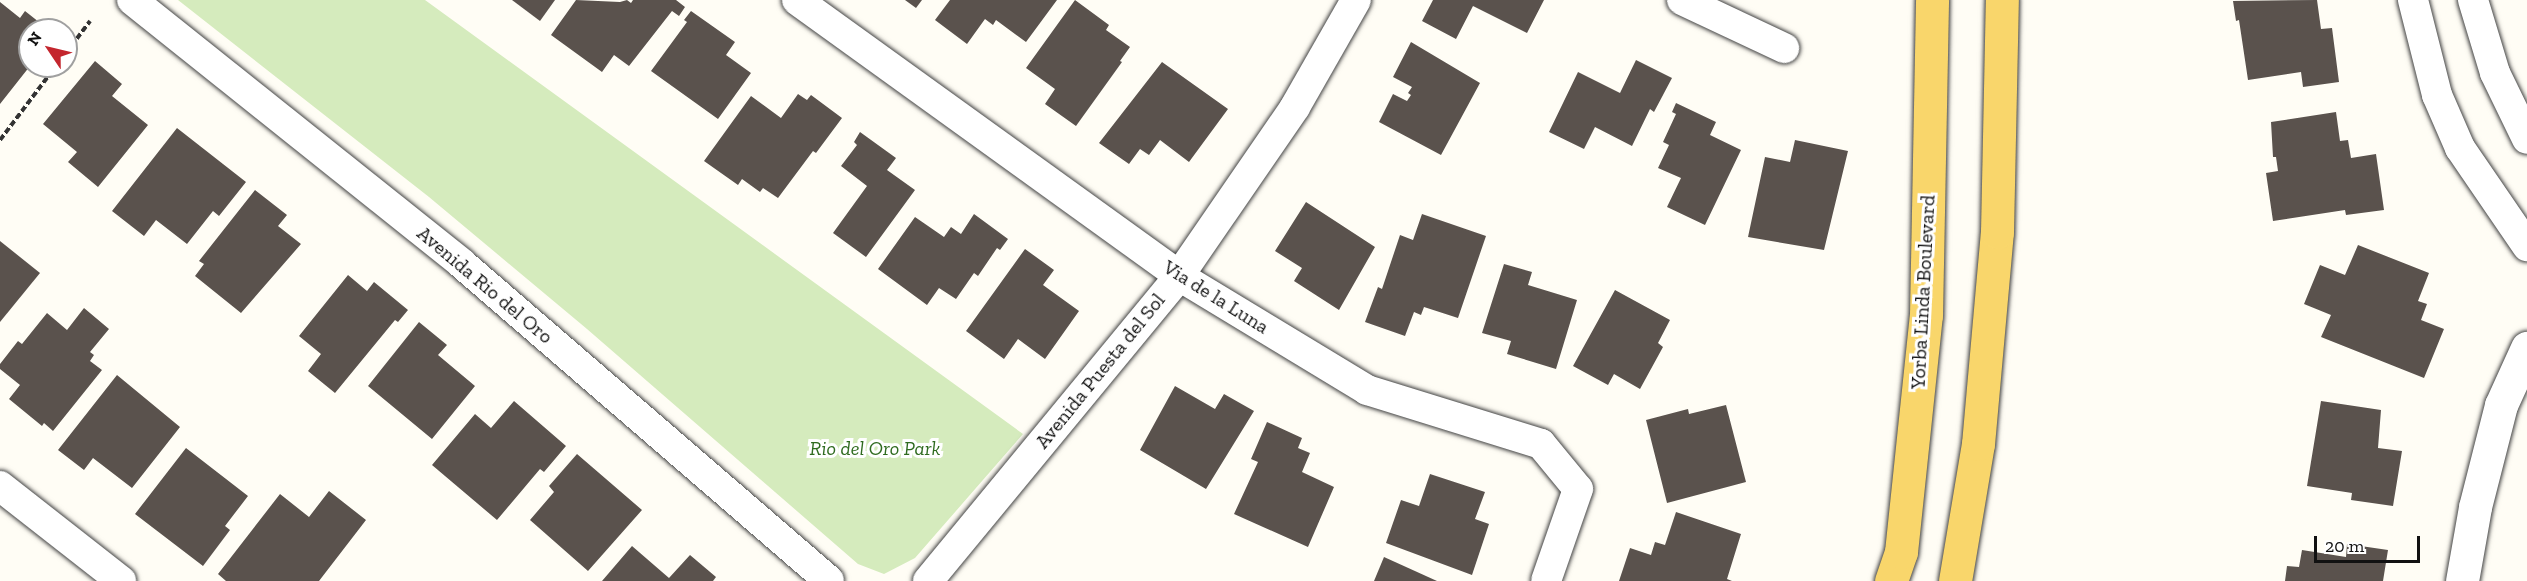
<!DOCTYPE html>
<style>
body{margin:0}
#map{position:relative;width:2527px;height:581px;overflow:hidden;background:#fffdf5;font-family:"Zilla Slab",serif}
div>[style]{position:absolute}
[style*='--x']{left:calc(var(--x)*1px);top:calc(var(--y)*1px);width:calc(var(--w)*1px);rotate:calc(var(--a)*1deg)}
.green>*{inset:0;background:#d5ebbd}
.building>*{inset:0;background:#5a524d}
.path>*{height:4px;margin-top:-2px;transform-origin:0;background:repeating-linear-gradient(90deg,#333 0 6px,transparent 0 9px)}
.roads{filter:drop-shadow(0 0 2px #444) drop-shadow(0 0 2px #444)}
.minor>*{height:30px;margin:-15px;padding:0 15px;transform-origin:15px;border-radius:15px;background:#fff}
.tertiary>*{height:33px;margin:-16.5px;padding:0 16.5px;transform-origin:16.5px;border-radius:16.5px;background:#fff}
.primary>*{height:33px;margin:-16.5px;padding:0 16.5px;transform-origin:16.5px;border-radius:16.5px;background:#f9d66b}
span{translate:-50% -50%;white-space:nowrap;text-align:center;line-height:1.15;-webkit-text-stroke:6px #fff;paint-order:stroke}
.street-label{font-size:20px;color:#111}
.park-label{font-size:20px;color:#2f6b1f;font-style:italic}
.north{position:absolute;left:18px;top:18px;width:60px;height:60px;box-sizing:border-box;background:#fff;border:2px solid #a0a0a0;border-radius:50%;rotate:305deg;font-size:16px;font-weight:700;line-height:24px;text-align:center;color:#111}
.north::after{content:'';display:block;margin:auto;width:21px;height:27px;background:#c4262e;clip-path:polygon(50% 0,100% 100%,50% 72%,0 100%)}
.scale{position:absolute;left:2314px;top:536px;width:106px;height:27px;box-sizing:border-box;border:3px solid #111;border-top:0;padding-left:8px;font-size:18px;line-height:21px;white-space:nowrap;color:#111;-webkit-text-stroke:4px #fff;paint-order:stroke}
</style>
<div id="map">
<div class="green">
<div style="clip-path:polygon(178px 0,425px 0,1023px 434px,915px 558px,884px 574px,858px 564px,587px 329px,429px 197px)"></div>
</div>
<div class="building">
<div style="clip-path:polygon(512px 0,555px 0,540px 21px)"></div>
<div style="clip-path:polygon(576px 0,620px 2px,627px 0,631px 3px,633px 0,676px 0,685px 7px,679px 16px,672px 11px,629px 66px,614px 55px,602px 72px,551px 35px)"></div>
<div style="clip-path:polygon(905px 0,922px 0,916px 8px)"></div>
<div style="clip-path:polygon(950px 0,1057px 0,1026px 42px,996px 20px,993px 25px,985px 19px,967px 44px,935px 20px)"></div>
<div style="clip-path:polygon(1075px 0,1109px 25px,1106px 30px,1130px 47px,1120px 61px,1122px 62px,1076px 126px,1045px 104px,1055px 89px,1026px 68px)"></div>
<div style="clip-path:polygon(1433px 0,1544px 0,1527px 33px,1473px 6px,1456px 39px,1422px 21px)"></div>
<div style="clip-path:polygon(2317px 0,2321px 29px,2332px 28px,2339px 82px,2303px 87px,2301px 72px,2248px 80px,2239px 20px,2236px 21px,2233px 1px)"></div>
<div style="clip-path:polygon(0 2px,20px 18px,25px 11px,49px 30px,30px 30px,30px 66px,0 104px)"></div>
<div style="clip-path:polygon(691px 11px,735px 42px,726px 55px,751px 73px,718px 119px,651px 71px,687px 22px,684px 20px)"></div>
<div style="clip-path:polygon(1411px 42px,1480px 83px,1441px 155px,1379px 122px,1393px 94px,1407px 101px,1411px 95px,1408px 93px,1412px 87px,1393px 77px)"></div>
<div style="clip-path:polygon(1636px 60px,1672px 78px,1654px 112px,1650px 109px,1632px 146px,1595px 127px,1584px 149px,1549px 132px,1578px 72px,1620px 93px)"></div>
<div style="clip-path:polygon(95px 61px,122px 84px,112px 96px,148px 125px,98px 187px,68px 162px,77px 152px,43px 124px)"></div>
<div style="clip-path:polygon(1162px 62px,1228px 109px,1189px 162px,1160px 140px,1149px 155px,1140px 149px,1129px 164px,1099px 143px)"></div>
<div style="clip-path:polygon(798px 94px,807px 100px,811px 95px,842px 118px,816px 153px,813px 151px,778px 198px,763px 188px,760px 192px,742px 179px,738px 185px,704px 161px,751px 96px,781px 118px)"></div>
<div style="clip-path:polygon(1676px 103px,1716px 122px,1710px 135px,1741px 150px,1705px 225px,1667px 207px,1681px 178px,1658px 168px,1669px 145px,1663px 142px,1676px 114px,1672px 112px)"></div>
<div style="clip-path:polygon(2336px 112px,2340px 141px,2348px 140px,2351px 158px,2376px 154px,2384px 210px,2346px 215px,2345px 210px,2273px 221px,2266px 173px,2278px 171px,2276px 157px,2273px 157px,2271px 122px)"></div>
<div style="clip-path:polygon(177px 128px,246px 182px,219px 216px,213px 211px,187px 244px,156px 220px,144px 236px,112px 211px)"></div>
<div style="clip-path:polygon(860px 132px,896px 158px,887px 170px,915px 190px,866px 257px,833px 233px,867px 186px,841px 166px,857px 145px,854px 142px)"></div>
<div style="clip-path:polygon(1795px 140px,1848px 151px,1824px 250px,1748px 237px,1765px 157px,1790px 162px)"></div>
<div style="clip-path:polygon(255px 190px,287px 215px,278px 226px,301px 244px,241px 313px,195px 276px,204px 264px,199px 261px)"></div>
<div style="clip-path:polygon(1306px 202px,1375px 247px,1339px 310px,1294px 281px,1302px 268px,1275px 251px)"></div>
<div style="clip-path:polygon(974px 214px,1008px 239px,1000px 250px,997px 248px,978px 276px,974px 273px,956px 299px,939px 288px,927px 305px,878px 269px,915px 217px,944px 237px,951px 227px,961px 234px)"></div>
<div style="clip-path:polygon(1422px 214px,1486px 236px,1458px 318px,1424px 307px,1421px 315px,1414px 312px,1405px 336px,1365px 322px,1378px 287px,1382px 289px,1400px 235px,1413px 240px)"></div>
<div style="clip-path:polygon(0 241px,40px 273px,0 322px)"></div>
<div style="clip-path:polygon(2358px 245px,2429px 273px,2418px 301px,2427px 304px,2421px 320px,2444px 329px,2424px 378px,2321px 337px,2331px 315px,2304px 304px,2320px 265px,2345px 275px)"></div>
<div style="clip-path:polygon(1025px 249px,1054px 270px,1043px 285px,1079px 311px,1045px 359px,1018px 339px,1004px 359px,966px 331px)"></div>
<div style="clip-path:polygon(1504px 264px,1532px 272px,1528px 285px,1577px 300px,1556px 369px,1507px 354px,1511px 341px,1482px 333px)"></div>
<div style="clip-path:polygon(348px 275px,367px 291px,374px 282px,408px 310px,398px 322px,395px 320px,335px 393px,308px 371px,321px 354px,299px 336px)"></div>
<div style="clip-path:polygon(1615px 290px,1670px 320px,1658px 343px,1663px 347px,1640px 389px,1614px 374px,1608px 385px,1573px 366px)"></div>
<div style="clip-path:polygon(84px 308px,109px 329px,90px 352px,94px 355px,90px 361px,102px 370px,53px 431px,44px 423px,42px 426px,9px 399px,20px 385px,0 369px,0 364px,18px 341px,22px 344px,47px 313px,67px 330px)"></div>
<div style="clip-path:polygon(419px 322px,447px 345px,438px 355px,475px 386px,432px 439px,368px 386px)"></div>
<div style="clip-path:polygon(117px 375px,180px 427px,132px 488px,93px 458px,84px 470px,58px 450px)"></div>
<div style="clip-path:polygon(1175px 386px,1215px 409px,1224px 394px,1254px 411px,1206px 489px,1140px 450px)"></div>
<div style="clip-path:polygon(514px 401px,566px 446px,544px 472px,540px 469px,497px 520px,432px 465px,475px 414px,491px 428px)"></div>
<div style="clip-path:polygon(2321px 401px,2381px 410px,2378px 448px,2402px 451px,2393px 506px,2351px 500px,2352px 493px,2307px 486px)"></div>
<div style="clip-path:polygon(1726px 405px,1746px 482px,1667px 503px,1646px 420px,1688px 409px,1689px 414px)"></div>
<div style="clip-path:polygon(1267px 422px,1302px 438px,1298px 448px,1310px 453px,1302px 472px,1334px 487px,1308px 547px,1234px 514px,1258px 462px,1251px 459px)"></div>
<div style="clip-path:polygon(186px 448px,248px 496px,225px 526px,230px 530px,203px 566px,135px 514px)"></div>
<div style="clip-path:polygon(577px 454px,642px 510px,588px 571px,530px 520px,554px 492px,549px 486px)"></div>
<div style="clip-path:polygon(1430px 474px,1485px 492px,1475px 519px,1489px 524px,1472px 575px,1386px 543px,1401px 500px,1419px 506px)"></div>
<div style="clip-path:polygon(329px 491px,366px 520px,319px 581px,226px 581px,218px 574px,280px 494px,309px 517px)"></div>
<div style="clip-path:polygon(1676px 512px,1741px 534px,1727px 579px,1732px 581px,1619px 581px,1630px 548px,1651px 555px,1655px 542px,1665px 545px)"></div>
<div style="clip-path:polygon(2347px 544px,2388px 550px,2383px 581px,2285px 581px,2287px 566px,2299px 567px,2302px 550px,2346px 557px)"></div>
<div style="clip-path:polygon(632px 546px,669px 578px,690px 555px,716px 577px,713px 581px,602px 581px)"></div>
<div style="clip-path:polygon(1384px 557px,1437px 581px,1374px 581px)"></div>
</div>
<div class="path">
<div style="--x:66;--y:53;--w:40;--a:-53"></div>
<div style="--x:0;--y:140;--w:93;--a:-52.9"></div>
</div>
<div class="roads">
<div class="minor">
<div style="--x:132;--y:0;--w:421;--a:38.6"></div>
<div style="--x:461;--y:263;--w:486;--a:40.8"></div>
<div style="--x:797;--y:0;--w:471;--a:35.8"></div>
<div style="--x:1179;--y:276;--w:220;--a:31.2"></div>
<div style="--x:1367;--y:390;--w:182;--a:17.2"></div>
<div style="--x:1541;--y:444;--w:58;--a:50.6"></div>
<div style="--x:1578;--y:489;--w:97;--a:109.2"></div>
<div style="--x:1682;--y:0;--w:113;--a:25.2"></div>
<div style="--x:2413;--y:0;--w:98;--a:75.8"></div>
<div style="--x:2437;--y:95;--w:58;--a:66.5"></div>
<div style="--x:2460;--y:148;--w:119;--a:55.6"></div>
<div style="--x:2473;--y:0;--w:76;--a:73.2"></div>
<div style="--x:2495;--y:73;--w:73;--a:64.1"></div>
<div style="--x:0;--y:486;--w:154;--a:38.1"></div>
<div style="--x:928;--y:581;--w:395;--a:-50.5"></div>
<div style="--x:1179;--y:276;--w:205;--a:-55.5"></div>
<div style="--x:1295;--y:107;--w:123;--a:-60.3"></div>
</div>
<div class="tertiary">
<div style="--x:2462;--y:581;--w:75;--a:-80"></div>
<div style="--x:2475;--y:507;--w:105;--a:-75.7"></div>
<div style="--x:2501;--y:405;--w:63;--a:-65.5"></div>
</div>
<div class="primary">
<div style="--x:1891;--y:581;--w:31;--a:-71"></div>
<div style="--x:1901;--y:552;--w:238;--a:-84"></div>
<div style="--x:1926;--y:315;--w:315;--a:-88.9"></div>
<div style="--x:1955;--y:581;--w:139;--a:-80.5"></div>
<div style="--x:1978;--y:444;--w:213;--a:-84.9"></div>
<div style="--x:1997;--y:232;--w:232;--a:-88.8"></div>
</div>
</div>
<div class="street-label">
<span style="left:485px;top:285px;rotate:40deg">Avenida Rio del Oro</span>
<span style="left:1923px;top:292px;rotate:-87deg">Yorba Linda Boulevard</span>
<span style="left:1216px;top:297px;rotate:32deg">Via de la Luna</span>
<span style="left:1100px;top:371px;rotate:-51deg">Avenida Puesta del Sol</span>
</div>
<div class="park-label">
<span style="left:875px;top:448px">Rio del Oro Park</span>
</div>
<div class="north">N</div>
<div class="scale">20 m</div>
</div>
